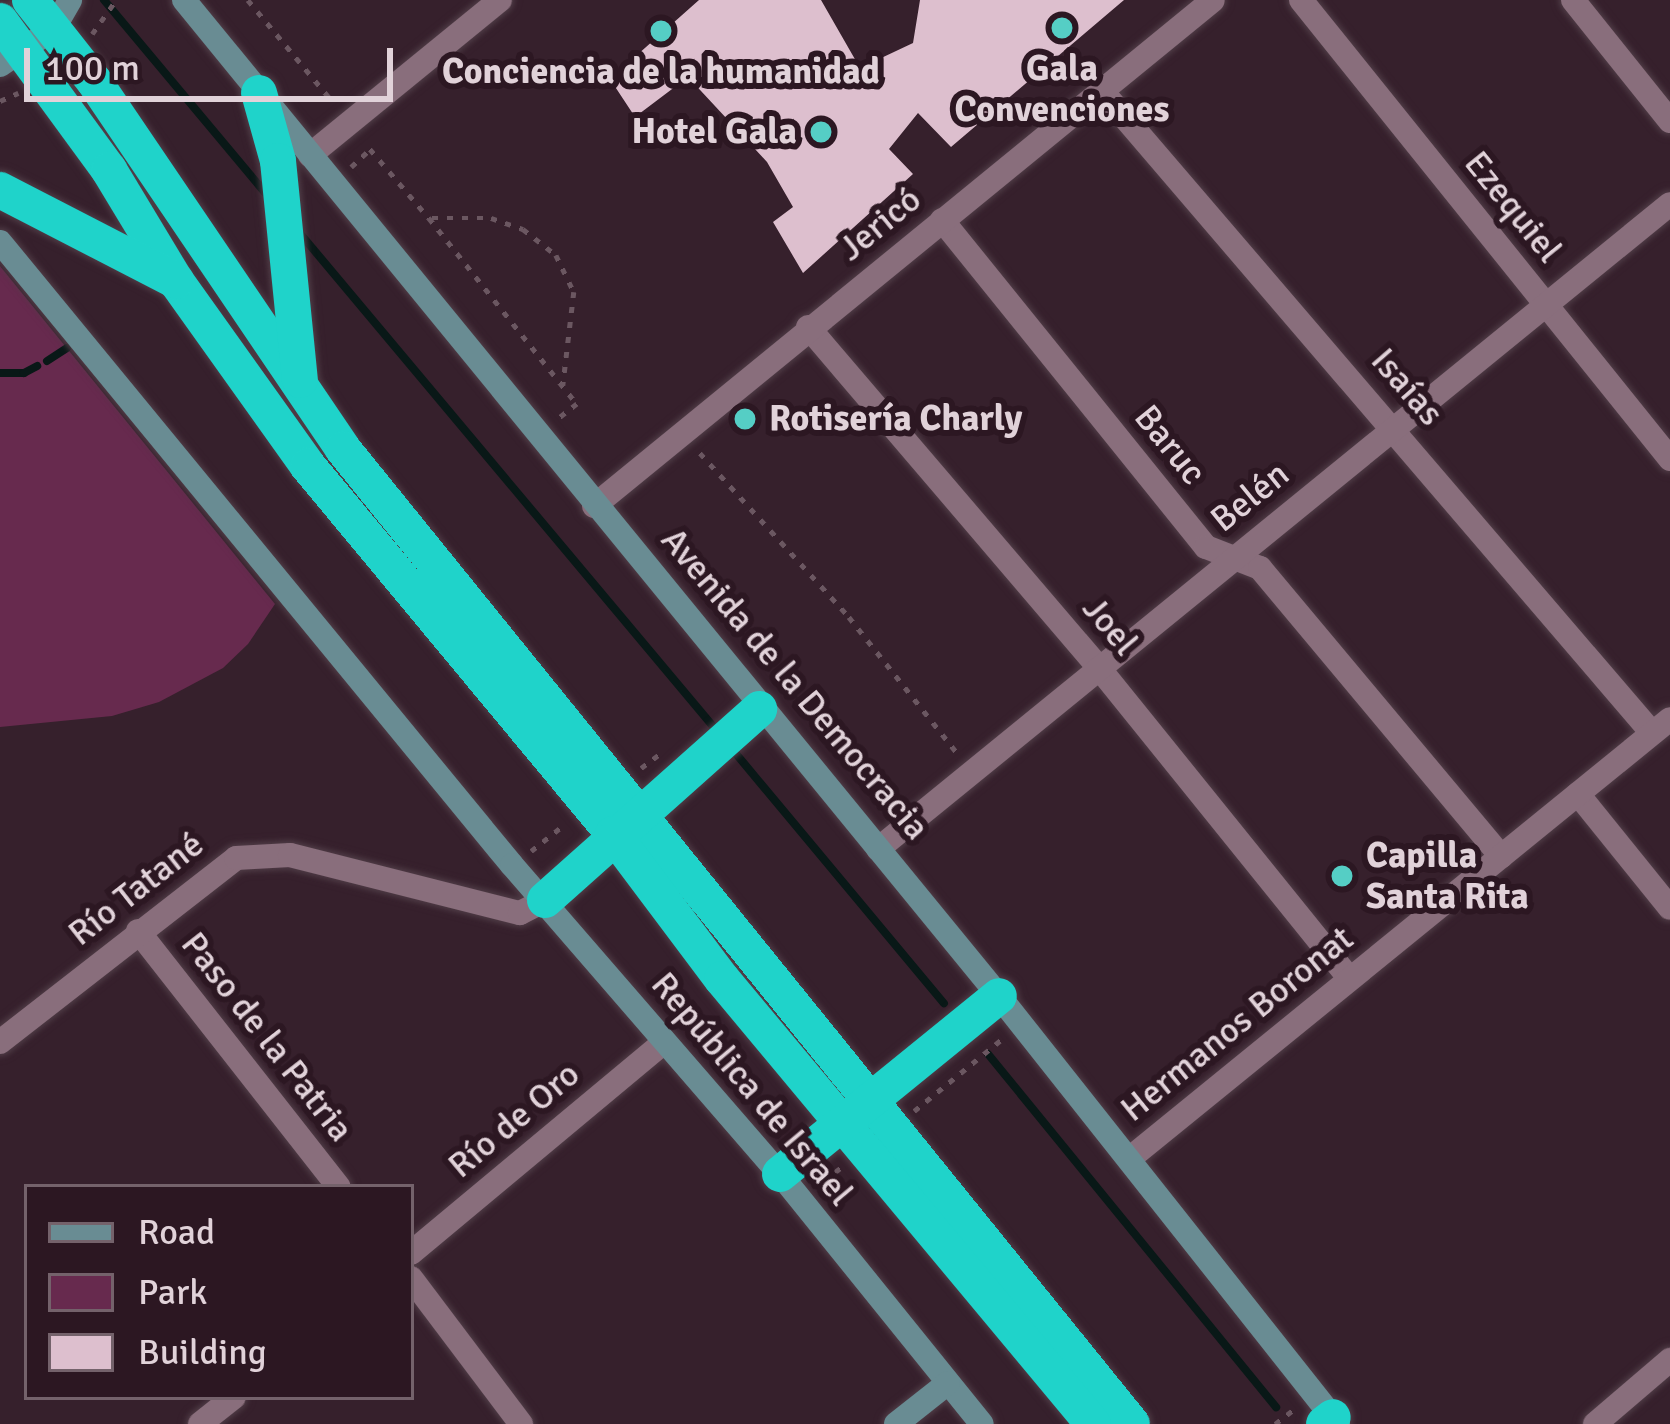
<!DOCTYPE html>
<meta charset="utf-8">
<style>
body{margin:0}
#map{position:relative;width:1670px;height:1424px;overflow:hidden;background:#36202c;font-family:Signika,sans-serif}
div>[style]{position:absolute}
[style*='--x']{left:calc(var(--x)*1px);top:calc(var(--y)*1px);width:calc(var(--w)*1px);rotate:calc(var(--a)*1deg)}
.green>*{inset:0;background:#672a4e}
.stream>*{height:8px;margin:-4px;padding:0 4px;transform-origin:4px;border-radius:4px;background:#091817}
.building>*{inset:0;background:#ddbfce}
.path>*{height:4.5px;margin-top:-2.25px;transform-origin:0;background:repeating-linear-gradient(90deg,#6b5761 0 6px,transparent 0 15px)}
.roads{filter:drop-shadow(0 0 3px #503d47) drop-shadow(0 0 3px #503d47)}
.street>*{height:24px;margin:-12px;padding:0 12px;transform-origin:12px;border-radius:12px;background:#896e7c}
.secondary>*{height:24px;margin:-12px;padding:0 12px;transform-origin:12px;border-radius:12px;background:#698c93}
.highway>*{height:36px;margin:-18px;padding:0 18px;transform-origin:18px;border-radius:18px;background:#1fd3ca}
.dots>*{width:33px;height:33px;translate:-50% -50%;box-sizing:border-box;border:6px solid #2c1722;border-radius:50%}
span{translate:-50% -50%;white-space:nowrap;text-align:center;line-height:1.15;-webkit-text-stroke:12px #2c1722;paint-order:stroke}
.poi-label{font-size:36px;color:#e1d2d9;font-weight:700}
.right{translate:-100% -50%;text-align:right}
.left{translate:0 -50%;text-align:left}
.street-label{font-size:36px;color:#e1d2d9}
.legend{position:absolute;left:24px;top:1184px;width:390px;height:216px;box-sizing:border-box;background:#2c1722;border:3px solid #74626b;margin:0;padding:15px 21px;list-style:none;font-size:36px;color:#e1d2d9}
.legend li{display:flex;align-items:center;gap:24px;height:60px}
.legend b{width:60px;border:3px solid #74626b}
.scale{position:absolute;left:24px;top:48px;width:369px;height:54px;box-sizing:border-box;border:6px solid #e1d2d9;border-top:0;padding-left:15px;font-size:36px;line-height:42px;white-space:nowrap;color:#e1d2d9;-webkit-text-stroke:9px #2c1722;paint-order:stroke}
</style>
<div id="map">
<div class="green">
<div style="clip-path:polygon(0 266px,275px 604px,248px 644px,223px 668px,159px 702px,112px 716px,0 727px)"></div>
</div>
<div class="stream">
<div style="--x:104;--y:0;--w:257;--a:50.1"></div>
<div style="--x:298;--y:231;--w:645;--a:50.04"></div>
<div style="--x:47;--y:361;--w:24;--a:-33"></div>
<div style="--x:0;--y:373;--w:24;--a:0"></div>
<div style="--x:24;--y:373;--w:15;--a:-28"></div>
<div style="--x:732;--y:749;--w:331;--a:50.2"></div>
<div style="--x:988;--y:1054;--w:456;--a:50.8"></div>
</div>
<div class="building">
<div style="clip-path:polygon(699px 0,821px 0,860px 68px,913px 43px,920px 0,1124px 0,951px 147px,918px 113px,889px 149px,913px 174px,803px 273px,773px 222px,793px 207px,767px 162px,688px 77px,635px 117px,610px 79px)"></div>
</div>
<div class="path">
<div style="--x:248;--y:0;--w:133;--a:50.2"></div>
<div style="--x:92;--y:34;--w:42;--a:-54.8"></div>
<div style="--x:0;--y:101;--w:20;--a:-24"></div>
<div style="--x:351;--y:167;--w:26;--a:-43"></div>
<div style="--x:370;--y:149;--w:91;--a:49.5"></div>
<div style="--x:429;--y:218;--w:238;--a:51.5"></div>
<div style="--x:577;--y:404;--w:23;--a:142"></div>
<div style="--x:432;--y:218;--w:59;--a:0"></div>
<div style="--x:491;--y:218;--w:34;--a:19"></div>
<div style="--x:523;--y:229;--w:42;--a:38.2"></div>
<div style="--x:556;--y:255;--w:41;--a:64.1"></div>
<div style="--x:574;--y:292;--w:94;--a:96.7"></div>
<div style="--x:700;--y:453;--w:222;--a:47.7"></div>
<div style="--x:849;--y:617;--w:175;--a:51.5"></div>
<div style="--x:641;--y:768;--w:25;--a:-37"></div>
<div style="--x:531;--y:851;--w:43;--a:-38.5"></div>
<div style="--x:914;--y:1111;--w:114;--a:-39.3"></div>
<div style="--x:823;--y:1181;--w:25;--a:-37"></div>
<div style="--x:1275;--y:1424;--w:24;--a:-38"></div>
</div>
<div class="roads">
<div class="street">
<div style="--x:1301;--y:0;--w:589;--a:51.2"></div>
<div style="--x:1573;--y:0;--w:155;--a:51.3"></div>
<div style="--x:1102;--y:91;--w:845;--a:49.41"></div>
<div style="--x:310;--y:155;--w:245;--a:-39.2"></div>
<div style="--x:942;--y:220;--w:420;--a:51.1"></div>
<div style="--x:1206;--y:547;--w:58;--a:21.3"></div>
<div style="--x:1260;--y:568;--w:376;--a:50.1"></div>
<div style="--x:808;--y:327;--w:448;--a:49.5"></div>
<div style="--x:1099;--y:668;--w:398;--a:51.1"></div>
<div style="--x:594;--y:506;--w:799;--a:-39.26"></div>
<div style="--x:1578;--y:794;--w:146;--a:51.1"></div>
<div style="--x:878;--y:849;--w:1021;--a:-39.16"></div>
<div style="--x:138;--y:931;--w:325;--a:51.9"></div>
<div style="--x:0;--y:1042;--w:299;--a:-37.9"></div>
<div style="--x:236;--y:858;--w:54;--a:-3.2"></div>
<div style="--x:290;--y:855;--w:237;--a:14.2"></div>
<div style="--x:520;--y:913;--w:28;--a:-27"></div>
<div style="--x:1129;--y:1159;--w:697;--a:-39.12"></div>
<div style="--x:411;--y:1253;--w:329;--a:-39.8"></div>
<div style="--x:411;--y:1278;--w:183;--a:53"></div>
<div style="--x:200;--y:1424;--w:43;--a:-38.5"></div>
<div style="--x:1595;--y:1424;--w:99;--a:-40.5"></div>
</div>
<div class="secondary">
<div style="--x:184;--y:0;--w:1287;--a:50.71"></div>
<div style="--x:999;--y:996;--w:546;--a:51.62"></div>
<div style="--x:0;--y:65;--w:65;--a:-34.4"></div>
<div style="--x:54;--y:28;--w:32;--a:-60"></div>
<div style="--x:0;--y:242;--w:806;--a:50.59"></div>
<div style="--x:512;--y:865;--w:409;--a:49.1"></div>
<div style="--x:780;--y:1174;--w:321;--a:51.1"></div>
<div style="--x:896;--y:1424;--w:66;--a:-38.3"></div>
</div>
<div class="highway">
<div style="--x:30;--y:0;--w:103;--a:51.7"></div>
<div style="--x:94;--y:81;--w:444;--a:55.9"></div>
<div style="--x:343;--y:449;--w:1254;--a:51.02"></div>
<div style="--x:0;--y:21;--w:185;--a:53.8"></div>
<div style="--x:109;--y:170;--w:130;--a:58.9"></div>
<div style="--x:176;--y:281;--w:227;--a:54.5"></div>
<div style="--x:308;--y:466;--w:478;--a:50.3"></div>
<div style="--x:613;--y:834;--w:181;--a:53.1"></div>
<div style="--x:722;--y:979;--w:579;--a:50.18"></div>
<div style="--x:259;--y:93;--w:71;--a:74.4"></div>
<div style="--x:278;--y:161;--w:220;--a:84.3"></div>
<div style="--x:0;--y:190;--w:198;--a:27.3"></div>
<div style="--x:545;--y:900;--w:287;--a:-41.7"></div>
<div style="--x:780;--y:1174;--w:282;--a:-39.1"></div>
<div style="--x:1324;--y:1424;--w:11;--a:-38"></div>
</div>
</div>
<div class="dots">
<div style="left:1062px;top:28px;background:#55cec5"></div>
<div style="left:661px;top:31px;background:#55cec5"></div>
<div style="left:821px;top:132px;background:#55cec5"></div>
<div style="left:745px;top:419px;background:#55cec5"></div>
<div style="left:1342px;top:876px;background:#55cec5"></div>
</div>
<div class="poi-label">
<span style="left:1062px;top:89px">Gala<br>Convenciones</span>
<span style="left:661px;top:72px">Conciencia de la humanidad</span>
<span class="right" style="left:797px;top:132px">Hotel Gala</span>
<span class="left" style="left:769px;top:419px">Rotisería Charly</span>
<span class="left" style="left:1366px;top:876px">Capilla<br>Santa Rita</span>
</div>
<div class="street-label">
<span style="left:1513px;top:207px;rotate:51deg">Ezequiel</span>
<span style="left:880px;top:224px;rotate:-39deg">Jericó</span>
<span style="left:1407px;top:387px;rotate:49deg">Isaías</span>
<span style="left:1170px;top:445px;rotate:51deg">Baruc</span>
<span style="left:1250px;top:497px;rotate:-39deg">Belén</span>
<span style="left:1110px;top:626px;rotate:50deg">Joel</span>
<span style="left:795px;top:684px;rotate:50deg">Avenida de la Democracia</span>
<span style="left:136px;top:889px;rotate:-38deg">Río Tatané</span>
<span style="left:1237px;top:1024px;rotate:-39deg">Hermanos Boronat</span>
<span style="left:267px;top:1037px;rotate:52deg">Paso de la Patria</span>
<span style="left:752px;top:1089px;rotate:50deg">República de Israel</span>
<span style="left:514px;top:1120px;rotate:-40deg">Río de Oro</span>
</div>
<ul class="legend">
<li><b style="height:15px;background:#698c93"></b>Road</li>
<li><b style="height:33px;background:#672a4e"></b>Park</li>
<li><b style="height:33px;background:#ddbfce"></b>Building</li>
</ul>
<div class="scale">100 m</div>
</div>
